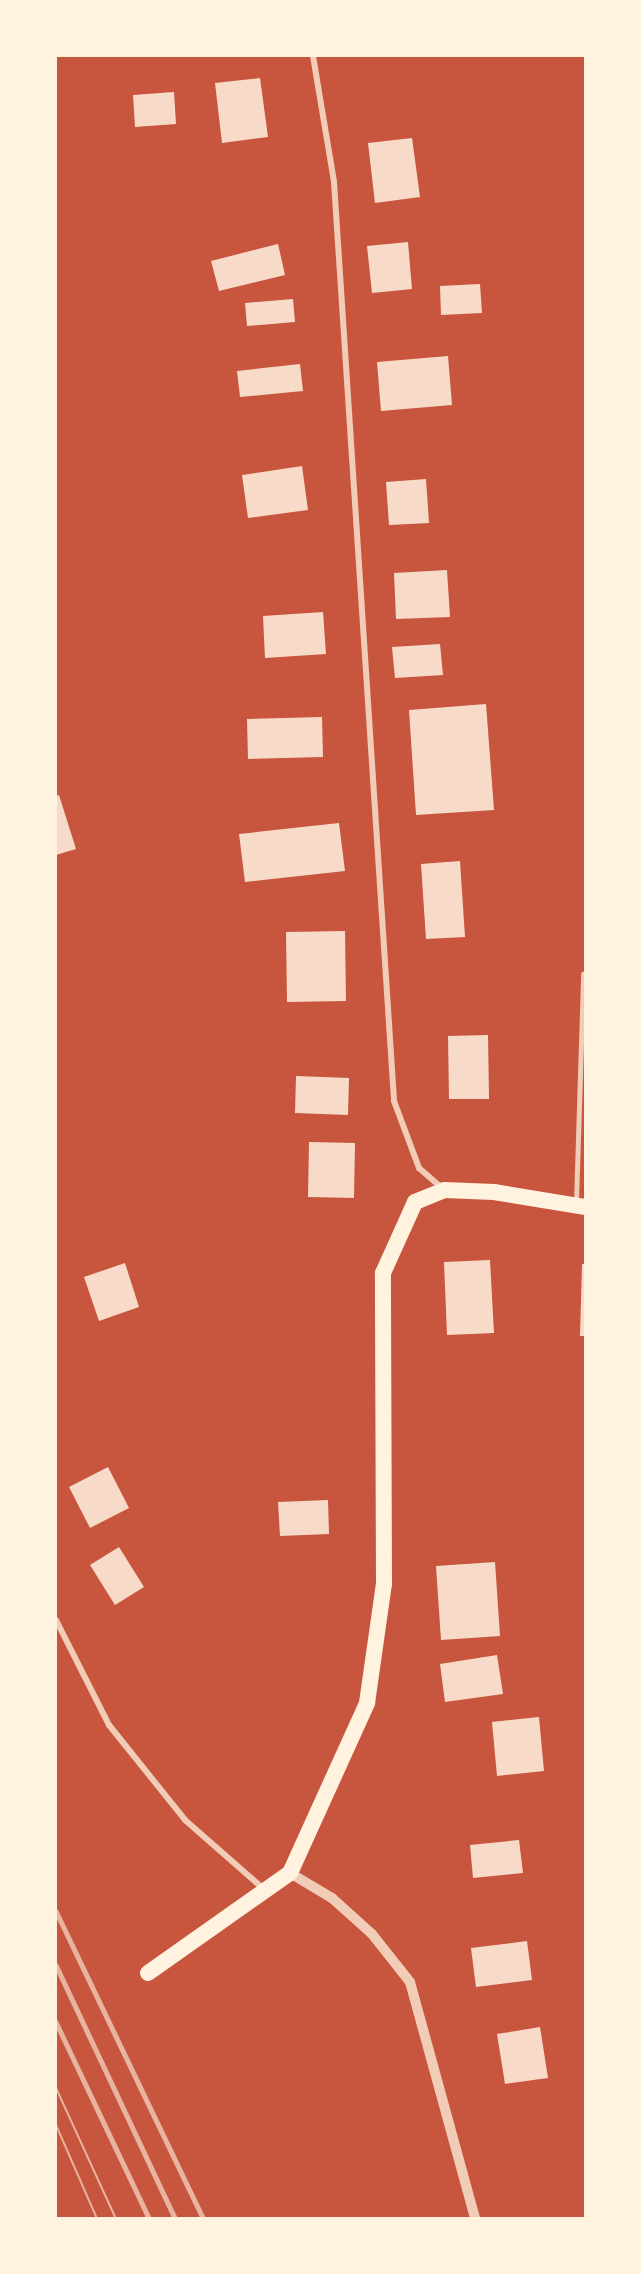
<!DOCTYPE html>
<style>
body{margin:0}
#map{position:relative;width:641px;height:2274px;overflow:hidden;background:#c8553d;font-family:Arial,sans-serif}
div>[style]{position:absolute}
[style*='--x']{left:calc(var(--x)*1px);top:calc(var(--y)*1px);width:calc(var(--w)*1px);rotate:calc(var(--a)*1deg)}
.building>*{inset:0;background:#f7dbc8}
.service>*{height:4.5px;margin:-2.25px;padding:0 2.25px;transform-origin:2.25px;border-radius:2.25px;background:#f1ccb7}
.minor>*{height:6px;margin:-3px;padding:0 3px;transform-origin:3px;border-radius:3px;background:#f1ccb7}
.tertiary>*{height:10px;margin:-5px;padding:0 5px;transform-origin:5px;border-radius:5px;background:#f1ccb7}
.trunk>*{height:16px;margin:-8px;padding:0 8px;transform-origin:8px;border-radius:8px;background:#fff3e0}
.tram>*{height:1.5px;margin:-0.75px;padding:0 0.75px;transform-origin:0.75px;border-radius:0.75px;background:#e9b49f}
.rail>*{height:4.5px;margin:-2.25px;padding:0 2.25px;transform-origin:2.25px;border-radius:2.25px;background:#e9b49f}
span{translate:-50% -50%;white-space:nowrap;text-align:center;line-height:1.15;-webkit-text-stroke:4.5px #fff3e0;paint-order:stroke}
.frame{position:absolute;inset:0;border:57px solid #fff3e0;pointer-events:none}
</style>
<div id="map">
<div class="building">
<div style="clip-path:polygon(260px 78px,268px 137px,222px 143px,215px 83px)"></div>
<div style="clip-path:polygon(174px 92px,176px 124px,135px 127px,133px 95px)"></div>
<div style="clip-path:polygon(412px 138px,420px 197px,375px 203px,368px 143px)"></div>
<div style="clip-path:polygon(408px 242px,412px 289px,372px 293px,367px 246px)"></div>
<div style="clip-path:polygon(278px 244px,285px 275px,219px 291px,211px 261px)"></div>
<div style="clip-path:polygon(480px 284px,482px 313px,441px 315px,440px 286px)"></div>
<div style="clip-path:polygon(293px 299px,295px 322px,247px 326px,245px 303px)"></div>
<div style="clip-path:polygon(448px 356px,452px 405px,381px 411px,377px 362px)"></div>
<div style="clip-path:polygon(300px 364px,303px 391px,240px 397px,237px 371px)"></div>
<div style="clip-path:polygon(302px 466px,308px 510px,248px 518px,242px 475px)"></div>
<div style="clip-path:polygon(426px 479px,429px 523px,389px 525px,386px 482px)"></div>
<div style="clip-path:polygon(447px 570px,450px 617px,396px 619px,394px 573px)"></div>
<div style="clip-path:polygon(323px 612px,326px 654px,265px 658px,263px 616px)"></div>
<div style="clip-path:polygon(440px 644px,443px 675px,395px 678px,392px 647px)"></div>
<div style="clip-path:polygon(486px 704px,494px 810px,416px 815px,409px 710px)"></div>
<div style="clip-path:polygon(322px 717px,323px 757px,248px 759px,247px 719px)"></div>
<div style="clip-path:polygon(59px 795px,76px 849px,56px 855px,56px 796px)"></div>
<div style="clip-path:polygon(339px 823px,345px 871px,245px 882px,239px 834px)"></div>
<div style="clip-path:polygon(460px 861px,465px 937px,426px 939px,421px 864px)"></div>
<div style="clip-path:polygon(345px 931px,346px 1001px,287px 1002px,286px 932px)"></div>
<div style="clip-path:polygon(488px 1035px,489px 1099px,449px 1099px,448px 1036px)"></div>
<div style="clip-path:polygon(296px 1076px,349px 1078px,348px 1115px,295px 1113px)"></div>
<div style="clip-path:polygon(309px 1142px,355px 1143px,354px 1198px,308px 1197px)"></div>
<div style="clip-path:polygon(490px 1260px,494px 1333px,447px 1335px,444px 1262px)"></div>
<div style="clip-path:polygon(125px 1263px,139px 1307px,99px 1321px,84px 1277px)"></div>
<div style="clip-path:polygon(582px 1264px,586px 1264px,586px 1336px,580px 1336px)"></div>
<div style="clip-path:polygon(108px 1467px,129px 1508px,90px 1528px,69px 1487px)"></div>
<div style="clip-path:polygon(328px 1500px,329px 1534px,280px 1536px,278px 1502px)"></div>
<div style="clip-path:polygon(119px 1547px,144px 1587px,115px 1605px,90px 1565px)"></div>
<div style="clip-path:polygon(495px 1562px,500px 1636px,441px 1640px,436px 1566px)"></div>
<div style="clip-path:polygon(497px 1655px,503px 1694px,445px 1702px,440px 1664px)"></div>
<div style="clip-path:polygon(539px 1717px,544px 1771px,497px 1776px,492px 1722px)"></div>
<div style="clip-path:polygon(519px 1840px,523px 1873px,473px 1878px,470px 1845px)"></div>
<div style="clip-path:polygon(527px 1941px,532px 1980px,476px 1987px,471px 1948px)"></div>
<div style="clip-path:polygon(540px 2027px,548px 2078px,505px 2084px,497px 2034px)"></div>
</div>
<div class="service">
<div style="--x:576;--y:1202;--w:228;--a:-88.2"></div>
</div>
<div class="minor">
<div style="--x:313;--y:56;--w:128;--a:80.5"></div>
<div style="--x:334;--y:182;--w:921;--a:86.26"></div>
<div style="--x:394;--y:1101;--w:72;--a:69.5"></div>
<div style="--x:419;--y:1168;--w:30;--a:41"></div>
<div style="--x:56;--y:1620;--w:118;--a:63.2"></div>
<div style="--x:109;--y:1725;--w:122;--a:51.3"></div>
<div style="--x:185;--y:1820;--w:106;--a:41.2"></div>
</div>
<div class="tertiary">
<div style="--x:290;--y:1873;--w:49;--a:30.8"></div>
<div style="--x:332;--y:1898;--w:54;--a:42"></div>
<div style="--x:372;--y:1934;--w:61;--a:51.6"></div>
<div style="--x:410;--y:1982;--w:245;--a:74.6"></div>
</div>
<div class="trunk">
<div style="--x:148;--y:1973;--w:174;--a:-35.2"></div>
<div style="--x:290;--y:1873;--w:187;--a:-65.6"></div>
<div style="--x:367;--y:1703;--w:120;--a:-81.9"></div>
<div style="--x:384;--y:1584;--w:311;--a:-90.2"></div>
<div style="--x:383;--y:1273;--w:78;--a:-65.7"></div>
<div style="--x:415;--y:1202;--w:31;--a:-22"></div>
<div style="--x:444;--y:1190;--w:50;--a:2.3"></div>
<div style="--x:494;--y:1192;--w:93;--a:9.3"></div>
</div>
<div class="tram">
<div style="--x:56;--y:2087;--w:144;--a:65.4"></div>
<div style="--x:56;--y:2124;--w:103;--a:66.4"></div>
</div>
<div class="rail">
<div style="--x:56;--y:1911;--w:340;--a:64.4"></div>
<div style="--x:56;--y:1965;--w:280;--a:64.8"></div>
<div style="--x:56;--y:2022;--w:217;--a:64.6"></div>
</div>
<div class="frame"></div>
</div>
